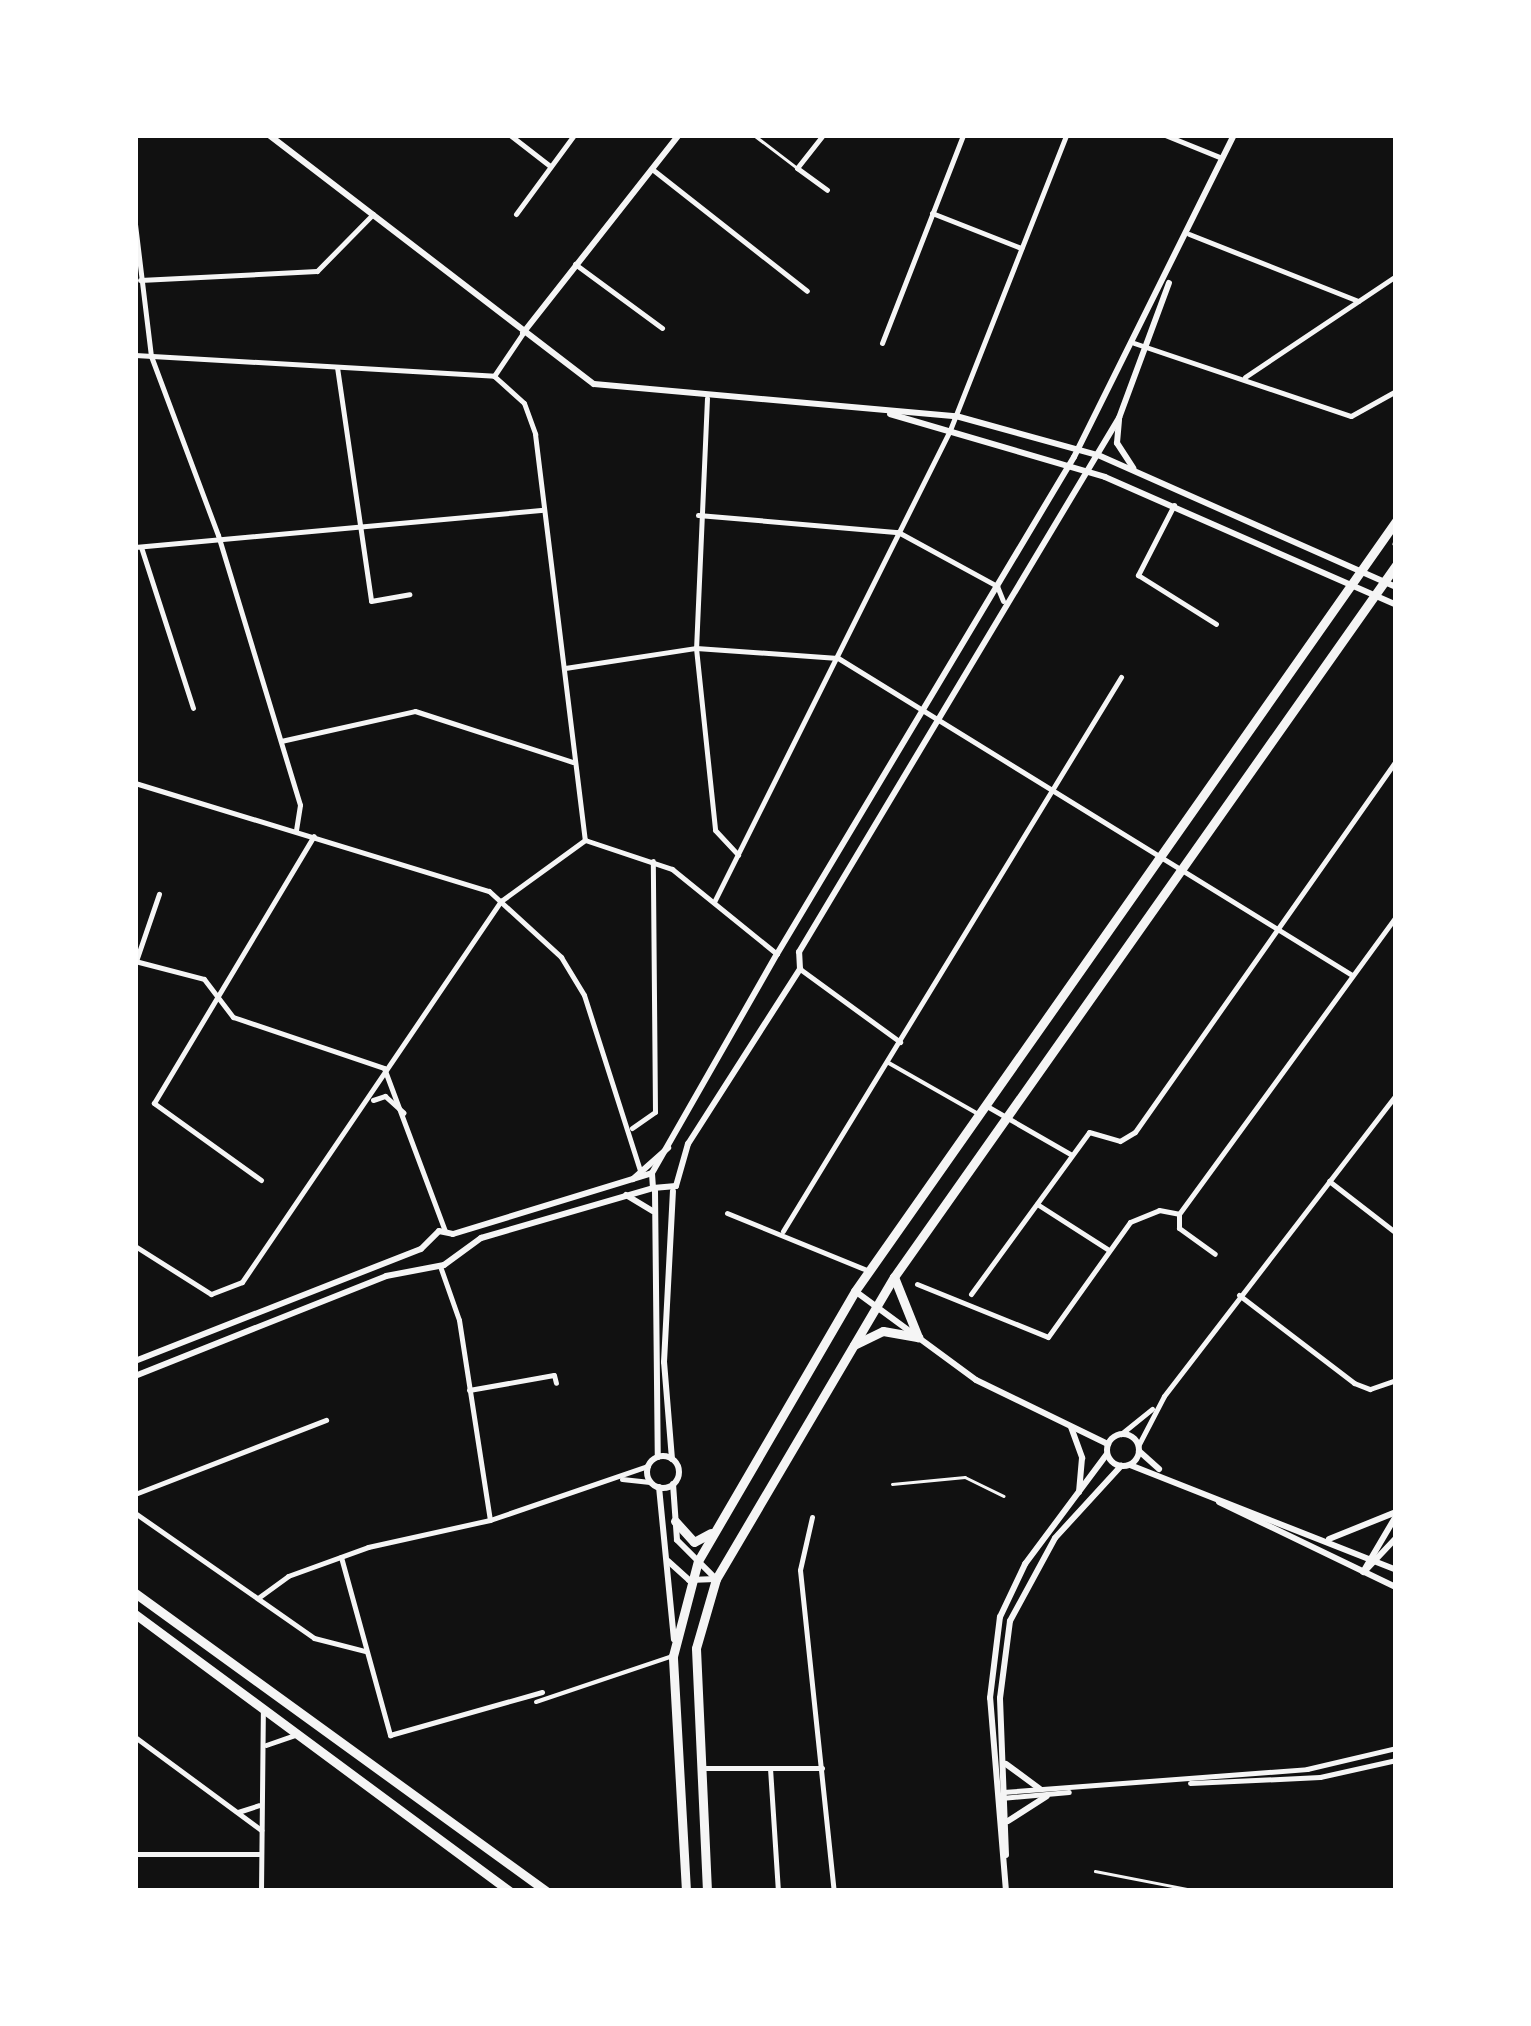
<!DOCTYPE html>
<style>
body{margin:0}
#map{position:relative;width:1531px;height:2026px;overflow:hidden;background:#111;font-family:"IBM Plex Sans",sans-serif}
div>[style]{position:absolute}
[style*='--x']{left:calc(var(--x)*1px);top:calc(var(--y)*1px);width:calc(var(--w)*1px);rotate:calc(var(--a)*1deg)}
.service>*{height:2.5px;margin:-1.25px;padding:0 1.25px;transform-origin:1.25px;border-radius:1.25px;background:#f5f5f5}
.pedestrian>*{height:4px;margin:-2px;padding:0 2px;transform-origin:2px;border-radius:2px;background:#f5f5f5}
.minor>*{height:5px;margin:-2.5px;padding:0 2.5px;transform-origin:2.5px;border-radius:2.5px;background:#f5f5f5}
.tertiary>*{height:6px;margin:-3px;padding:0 3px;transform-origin:3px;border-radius:3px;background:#f5f5f5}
.tertiary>.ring{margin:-3px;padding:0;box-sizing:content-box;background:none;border:6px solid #f5f5f5;border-radius:50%}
.primary>*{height:9px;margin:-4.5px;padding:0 4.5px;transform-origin:4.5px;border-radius:4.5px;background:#f5f5f5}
.trunk>*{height:9px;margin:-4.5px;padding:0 4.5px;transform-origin:4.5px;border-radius:4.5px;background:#f5f5f5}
.tram>*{height:2.5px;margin:-1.25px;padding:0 1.25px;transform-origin:1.25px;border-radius:1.25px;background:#9a9a9a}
span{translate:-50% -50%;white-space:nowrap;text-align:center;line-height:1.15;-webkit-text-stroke:10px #fff;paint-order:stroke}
.frame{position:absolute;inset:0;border:138px solid #fff;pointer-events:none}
</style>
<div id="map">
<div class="service">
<div style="--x:754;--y:135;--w:53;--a:37.3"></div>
<div style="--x:892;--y:1484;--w:73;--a:-5.5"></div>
<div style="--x:965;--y:1477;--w:43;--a:26"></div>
<div style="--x:1095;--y:1871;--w:105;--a:11"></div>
</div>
<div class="pedestrian">
<div style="--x:887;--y:1062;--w:105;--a:29.7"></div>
<div style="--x:536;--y:1702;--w:145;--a:-18.6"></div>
</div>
<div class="minor">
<div style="--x:510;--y:135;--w:51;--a:37.8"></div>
<div style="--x:823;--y:135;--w:42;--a:128.2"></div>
<div style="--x:797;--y:168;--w:37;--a:36"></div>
<div style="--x:1165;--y:135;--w:61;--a:22"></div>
<div style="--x:652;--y:169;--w:197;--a:38.2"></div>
<div style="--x:932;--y:213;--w:96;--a:21.5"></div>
<div style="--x:516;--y:214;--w:98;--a:-53.7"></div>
<div style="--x:135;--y:224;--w:133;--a:83.1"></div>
<div style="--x:151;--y:356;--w:191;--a:69.5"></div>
<div style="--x:218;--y:535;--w:282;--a:73.1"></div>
<div style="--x:300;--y:805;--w:26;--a:99"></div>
<div style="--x:1189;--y:234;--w:182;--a:21.6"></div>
<div style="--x:575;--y:264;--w:108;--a:36.3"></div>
<div style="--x:140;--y:280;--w:177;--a:-2.9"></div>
<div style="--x:317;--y:271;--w:80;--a:-45.5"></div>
<div style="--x:882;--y:343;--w:223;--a:-68.7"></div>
<div style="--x:1134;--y:343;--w:229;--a:18.6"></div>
<div style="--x:1351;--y:416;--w:51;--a:-29.1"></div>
<div style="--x:135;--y:355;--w:360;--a:3.3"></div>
<div style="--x:494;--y:376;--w:52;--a:-56"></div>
<div style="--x:337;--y:367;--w:236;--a:81.7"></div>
<div style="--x:371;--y:601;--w:39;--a:-10"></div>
<div style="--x:494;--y:376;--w:40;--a:42"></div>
<div style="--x:524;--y:403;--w:33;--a:70"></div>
<div style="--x:535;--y:434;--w:409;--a:83"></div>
<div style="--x:1245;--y:377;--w:182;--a:-33.8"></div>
<div style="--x:707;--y:398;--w:250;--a:92.5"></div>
<div style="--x:696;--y:648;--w:183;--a:84"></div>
<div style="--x:715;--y:830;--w:34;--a:47"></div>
<div style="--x:1174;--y:505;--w:79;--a:117.2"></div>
<div style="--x:1138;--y:575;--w:92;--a:32.1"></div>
<div style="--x:698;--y:515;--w:201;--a:4.9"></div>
<div style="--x:898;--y:532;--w:113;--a:28.6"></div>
<div style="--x:997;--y:586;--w:16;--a:68"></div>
<div style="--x:135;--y:547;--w:410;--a:-5.2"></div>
<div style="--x:141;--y:547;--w:169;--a:72.1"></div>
<div style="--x:565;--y:668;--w:133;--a:-8.7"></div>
<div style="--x:696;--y:648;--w:142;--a:4"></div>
<div style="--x:838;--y:658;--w:604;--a:31.66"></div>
<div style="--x:281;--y:741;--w:137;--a:-12.6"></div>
<div style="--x:415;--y:711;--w:166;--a:17.9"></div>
<div style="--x:135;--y:783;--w:370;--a:17"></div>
<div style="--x:489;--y:891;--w:98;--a:42.5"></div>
<div style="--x:561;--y:957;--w:44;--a:58.8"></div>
<div style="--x:584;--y:995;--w:184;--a:72.3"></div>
<div style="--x:714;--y:902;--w:528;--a:-63.43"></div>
<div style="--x:950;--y:430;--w:317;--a:-68.5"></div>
<div style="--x:135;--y:961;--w:71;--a:14.6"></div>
<div style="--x:204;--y:979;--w:48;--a:52.7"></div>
<div style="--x:233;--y:1017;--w:159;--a:18.7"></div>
<div style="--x:384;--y:1068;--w:174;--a:69.5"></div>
<div style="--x:136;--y:961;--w:71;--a:-71.1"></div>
<div style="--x:800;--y:969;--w:124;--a:36.1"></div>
<div style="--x:373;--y:1100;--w:13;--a:-18"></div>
<div style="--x:385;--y:1096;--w:25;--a:42"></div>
<div style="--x:985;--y:1105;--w:100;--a:29.9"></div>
<div style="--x:632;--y:1128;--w:28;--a:-35"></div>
<div style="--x:655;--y:1112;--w:251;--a:-90.5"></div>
<div style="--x:261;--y:1180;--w:132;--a:-144.3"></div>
<div style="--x:154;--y:1103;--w:311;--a:-59.1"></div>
<div style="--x:1329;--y:1181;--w:85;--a:37.8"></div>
<div style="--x:1037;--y:1204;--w:85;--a:32.6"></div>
<div style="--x:727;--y:1213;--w:153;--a:22.2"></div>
<div style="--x:1179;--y:1214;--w:14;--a:90"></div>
<div style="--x:1179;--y:1228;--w:44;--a:35.8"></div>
<div style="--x:783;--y:1231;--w:649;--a:-58.61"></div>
<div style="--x:135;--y:1246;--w:90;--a:32.3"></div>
<div style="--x:211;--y:1294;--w:33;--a:-21"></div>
<div style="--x:242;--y:1282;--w:461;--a:-55.8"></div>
<div style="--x:501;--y:901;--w:104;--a:-36"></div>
<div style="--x:585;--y:840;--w:92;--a:18.4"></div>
<div style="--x:672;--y:869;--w:135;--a:39"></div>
<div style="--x:440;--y:1266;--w:57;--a:70.6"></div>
<div style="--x:459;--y:1320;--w:202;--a:81.2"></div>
<div style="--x:917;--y:1284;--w:141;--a:22"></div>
<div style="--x:1048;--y:1337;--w:141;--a:-54.5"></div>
<div style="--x:1130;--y:1222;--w:31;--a:-22"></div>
<div style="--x:1159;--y:1210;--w:20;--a:11"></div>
<div style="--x:1179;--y:1214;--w:369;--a:-53.9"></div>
<div style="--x:971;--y:1294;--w:200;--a:-53.9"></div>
<div style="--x:1089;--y:1132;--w:32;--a:16"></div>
<div style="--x:1120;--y:1141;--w:17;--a:-31"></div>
<div style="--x:1135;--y:1132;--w:454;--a:-54.9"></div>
<div style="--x:1239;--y:1295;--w:145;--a:37.4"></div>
<div style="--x:1354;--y:1383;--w:17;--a:21"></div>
<div style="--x:1370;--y:1389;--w:28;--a:-19"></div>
<div style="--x:469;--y:1390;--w:86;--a:-10"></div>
<div style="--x:554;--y:1375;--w:8;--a:76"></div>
<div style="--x:1121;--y:1434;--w:40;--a:-39"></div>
<div style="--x:1138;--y:1446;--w:56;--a:-62.5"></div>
<div style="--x:1164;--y:1396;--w:380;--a:-52.4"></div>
<div style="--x:622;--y:1479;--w:28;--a:6"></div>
<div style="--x:135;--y:1494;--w:205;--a:-21.2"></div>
<div style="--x:135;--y:1513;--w:218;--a:34.9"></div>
<div style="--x:314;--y:1638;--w:53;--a:14.3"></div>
<div style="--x:812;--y:1517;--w:54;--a:102.8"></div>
<div style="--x:800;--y:1570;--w:323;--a:84"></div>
<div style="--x:341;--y:1557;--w:185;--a:74.6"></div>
<div style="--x:390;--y:1735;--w:158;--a:-15.8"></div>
<div style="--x:258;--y:1598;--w:37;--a:-36"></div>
<div style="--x:288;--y:1576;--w:85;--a:-19.9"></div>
<div style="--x:368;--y:1547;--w:125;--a:-12.5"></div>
<div style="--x:490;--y:1520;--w:167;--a:-18.9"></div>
<div style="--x:135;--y:1737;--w:157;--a:36.4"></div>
<div style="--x:266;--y:1745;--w:31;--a:-19"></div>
<div style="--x:703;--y:1768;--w:119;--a:0"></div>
<div style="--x:770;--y:1768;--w:123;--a:86.3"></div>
<div style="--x:1190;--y:1783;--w:130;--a:-2.6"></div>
<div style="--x:1320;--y:1777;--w:78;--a:-12.6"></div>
<div style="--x:1003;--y:1792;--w:305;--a:-4.3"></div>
<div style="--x:1307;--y:1769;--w:91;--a:-13.3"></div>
<div style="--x:1001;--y:1798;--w:68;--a:-5"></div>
<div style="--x:238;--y:1812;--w:22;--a:-18"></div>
<div style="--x:135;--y:1854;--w:126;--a:0"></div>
<div style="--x:261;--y:1891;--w:180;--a:-89.4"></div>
</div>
<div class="tertiary">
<div style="--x:269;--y:135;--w:409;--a:37.5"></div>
<div style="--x:594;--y:384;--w:363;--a:5.1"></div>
<div style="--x:956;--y:416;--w:147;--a:15.4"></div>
<div style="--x:1098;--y:455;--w:326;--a:23.9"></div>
<div style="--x:523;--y:333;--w:252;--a:-51.8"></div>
<div style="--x:890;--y:414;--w:224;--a:16.3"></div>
<div style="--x:1105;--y:477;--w:318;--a:23.7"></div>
<div style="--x:1119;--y:420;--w:23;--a:95"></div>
<div style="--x:1117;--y:443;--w:30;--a:57"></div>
<div style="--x:799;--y:952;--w:623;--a:-59.07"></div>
<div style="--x:1119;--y:418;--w:144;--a:-69.7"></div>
<div style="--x:633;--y:1179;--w:47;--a:-41.5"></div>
<div style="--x:653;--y:1188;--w:15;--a:-94"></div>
<div style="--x:652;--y:1173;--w:252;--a:-60.3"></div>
<div style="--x:777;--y:954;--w:579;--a:-59.14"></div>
<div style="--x:1074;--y:457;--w:360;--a:-63.6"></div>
<div style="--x:653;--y:1188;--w:23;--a:-5"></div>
<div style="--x:676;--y:1186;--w:44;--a:-74.1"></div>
<div style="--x:688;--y:1144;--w:208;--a:-57.4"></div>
<div style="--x:800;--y:969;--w:17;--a:-93"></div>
<div style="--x:655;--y:1191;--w:266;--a:89.4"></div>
<div style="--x:626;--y:1195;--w:31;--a:31"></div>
<div style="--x:855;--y:1291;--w:150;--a:36.3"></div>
<div style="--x:976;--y:1380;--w:147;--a:25.9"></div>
<div style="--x:135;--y:1361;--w:307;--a:-21.4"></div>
<div style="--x:421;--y:1249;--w:25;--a:-45"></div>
<div style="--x:439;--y:1231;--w:14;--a:12"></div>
<div style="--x:453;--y:1234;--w:208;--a:-17"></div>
<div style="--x:135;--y:1376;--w:270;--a:-21.7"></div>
<div style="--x:386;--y:1276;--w:59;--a:-10.7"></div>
<div style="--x:444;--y:1265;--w:46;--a:-36.1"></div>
<div style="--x:481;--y:1238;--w:179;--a:-16.2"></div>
<div style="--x:1071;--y:1427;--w:33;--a:70"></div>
<div style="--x:1082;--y:1458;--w:34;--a:95"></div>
<div class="ring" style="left:1107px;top:1434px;width:26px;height:26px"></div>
<div style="--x:1139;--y:1451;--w:27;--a:42"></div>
<div class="ring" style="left:647px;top:1456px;width:26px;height:26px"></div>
<div style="--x:672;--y:1459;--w:97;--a:-94.7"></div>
<div style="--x:664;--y:1362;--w:171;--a:-87"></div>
<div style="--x:1130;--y:1465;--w:286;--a:21.5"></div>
<div style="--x:673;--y:1484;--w:56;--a:85.9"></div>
<div style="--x:677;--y:1540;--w:55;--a:45"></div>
<div style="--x:659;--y:1487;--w:153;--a:84.4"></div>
<div style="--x:1219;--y:1502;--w:196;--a:25.7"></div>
<div style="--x:1329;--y:1539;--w:72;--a:-21.9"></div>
<div style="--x:668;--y:1561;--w:28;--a:42"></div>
<div style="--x:689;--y:1580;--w:27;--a:-2"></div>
<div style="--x:1363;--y:1572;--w:65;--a:-59.5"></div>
<div style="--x:1364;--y:1572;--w:47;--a:-46.7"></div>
<div style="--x:1006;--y:1764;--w:42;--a:36.3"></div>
<div style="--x:1008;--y:1821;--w:46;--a:-32.7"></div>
<div style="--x:1006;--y:1855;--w:157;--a:-92.2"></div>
<div style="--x:1000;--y:1698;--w:78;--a:-82.6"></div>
<div style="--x:1010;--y:1621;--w:94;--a:-61.5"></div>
<div style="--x:1055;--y:1538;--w:98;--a:-47.5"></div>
<div style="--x:1006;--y:1891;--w:194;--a:-94.7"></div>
<div style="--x:990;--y:1698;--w:82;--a:-83"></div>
<div style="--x:1000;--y:1617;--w:59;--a:-64.7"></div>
<div style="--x:1025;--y:1564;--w:137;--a:-53.3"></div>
</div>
<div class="primary">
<div style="--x:894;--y:1277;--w:65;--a:68.2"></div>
<div style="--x:854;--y:1345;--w:32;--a:-26"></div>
<div style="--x:883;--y:1331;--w:36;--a:10"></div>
<div style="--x:675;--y:1521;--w:28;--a:48"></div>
<div style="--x:694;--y:1542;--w:19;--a:-28"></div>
<div style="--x:686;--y:1891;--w:235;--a:-93.2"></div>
<div style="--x:673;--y:1656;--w:98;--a:-75.3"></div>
<div style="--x:698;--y:1561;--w:312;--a:-59.8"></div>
<div style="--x:855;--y:1291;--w:941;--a:-54.91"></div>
<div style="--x:707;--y:1891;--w:243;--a:-92.6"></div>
<div style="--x:696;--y:1648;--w:72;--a:-73.8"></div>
<div style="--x:716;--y:1579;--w:351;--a:-59.5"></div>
<div style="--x:894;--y:1277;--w:871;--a:-54.81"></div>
</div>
<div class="trunk">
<div style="--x:135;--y:1593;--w:508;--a:35.94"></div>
<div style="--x:135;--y:1614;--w:466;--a:36.5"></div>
</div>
<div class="tram">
<div style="--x:1393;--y:544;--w:7;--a:-63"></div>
</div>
<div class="frame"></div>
</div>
